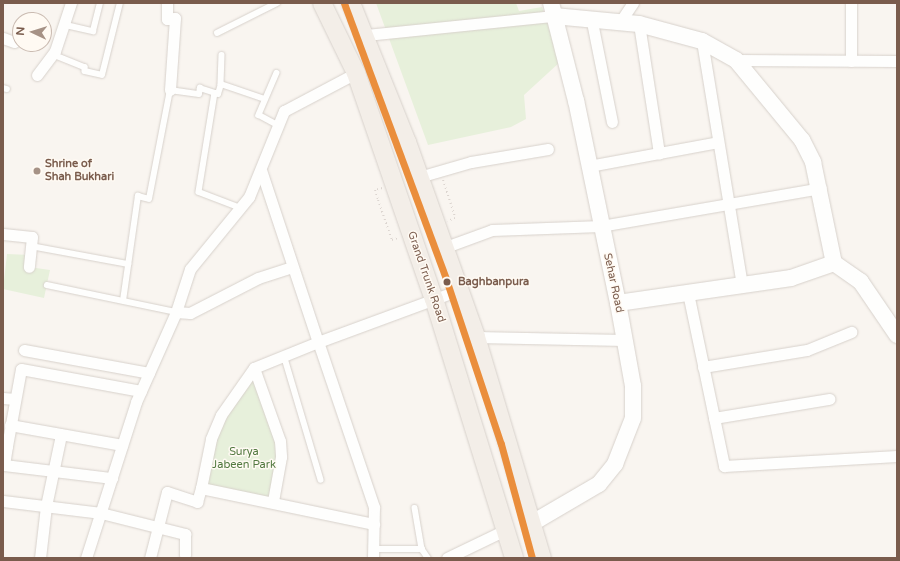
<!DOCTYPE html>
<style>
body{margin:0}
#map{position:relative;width:900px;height:561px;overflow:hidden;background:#f9f5f0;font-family:"Varela Round",sans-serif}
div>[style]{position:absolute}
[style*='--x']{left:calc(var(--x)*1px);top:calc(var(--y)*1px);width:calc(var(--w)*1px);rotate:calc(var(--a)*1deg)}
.green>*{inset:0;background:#e7f0db}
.path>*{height:2px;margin-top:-1px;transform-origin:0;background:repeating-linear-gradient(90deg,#dcd5d0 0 1px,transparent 0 4px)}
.roads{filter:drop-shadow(0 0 1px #d7d1cb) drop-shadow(0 0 1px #d7d1cb)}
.lane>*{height:5.5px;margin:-2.75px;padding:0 2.75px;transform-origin:2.75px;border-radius:2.75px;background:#fefefd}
.street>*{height:11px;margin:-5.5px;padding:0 5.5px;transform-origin:5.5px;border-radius:5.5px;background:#fefefd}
.secondary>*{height:16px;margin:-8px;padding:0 8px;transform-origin:8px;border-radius:8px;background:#fefefd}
.primary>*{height:18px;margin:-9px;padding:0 9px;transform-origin:9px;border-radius:9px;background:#f3eee8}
.metro-1>*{height:7px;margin:-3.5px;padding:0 3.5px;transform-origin:3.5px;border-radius:3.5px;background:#ea8e3c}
.dots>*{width:11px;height:11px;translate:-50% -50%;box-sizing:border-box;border:2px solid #fffaf3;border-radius:50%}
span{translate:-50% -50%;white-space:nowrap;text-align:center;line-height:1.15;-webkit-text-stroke:3px #fffaf3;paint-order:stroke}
.poi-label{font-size:11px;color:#7a5c4d;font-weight:700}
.left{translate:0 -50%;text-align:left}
.street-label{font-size:11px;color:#7a5c4d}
.stop-label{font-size:11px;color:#7a5c4d;font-weight:700}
.park-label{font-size:11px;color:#537a41}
.frame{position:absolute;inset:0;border:4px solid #7a5c4d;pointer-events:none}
.north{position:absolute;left:12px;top:12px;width:40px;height:40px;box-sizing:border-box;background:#fffaf3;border:1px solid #cabbb1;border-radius:50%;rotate:274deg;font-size:11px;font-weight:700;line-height:16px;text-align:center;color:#7a5c4d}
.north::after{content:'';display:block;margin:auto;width:14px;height:18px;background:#a69286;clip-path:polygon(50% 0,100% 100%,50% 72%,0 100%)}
</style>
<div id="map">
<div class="green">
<div style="clip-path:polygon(376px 3px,516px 3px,519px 11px,542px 7px,560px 62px,524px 95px,526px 119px,511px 127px,428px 145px)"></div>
<div style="clip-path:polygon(7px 254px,30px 255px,29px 267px,50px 270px,44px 298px,3px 289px)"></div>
<div style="clip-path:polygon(254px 368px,280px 441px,273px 501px,201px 488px,211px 439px)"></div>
</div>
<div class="path">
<div style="--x:443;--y:180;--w:40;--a:72"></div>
<div style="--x:455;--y:218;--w:8;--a:157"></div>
<div style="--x:382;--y:188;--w:7;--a:164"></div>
<div style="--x:375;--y:190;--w:10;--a:73"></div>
<div style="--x:378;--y:200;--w:42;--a:70.7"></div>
<div style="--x:392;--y:240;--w:6;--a:-18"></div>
</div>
<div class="roads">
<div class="lane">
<div style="--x:66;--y:25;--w:28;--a:13"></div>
<div style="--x:93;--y:31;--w:29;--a:-76"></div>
<div style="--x:217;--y:33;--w:67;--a:-26.6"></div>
<div style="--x:52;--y:54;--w:35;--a:22"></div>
<div style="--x:85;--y:67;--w:4;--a:90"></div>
<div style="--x:85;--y:71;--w:17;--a:13"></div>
<div style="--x:102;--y:75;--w:74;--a:-76"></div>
<div style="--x:222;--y:55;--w:29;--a:92"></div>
<div style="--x:221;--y:84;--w:46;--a:18.8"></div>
<div style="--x:277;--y:73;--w:46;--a:113.2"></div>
<div style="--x:259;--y:115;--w:21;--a:28"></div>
<div style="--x:3;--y:88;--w:4;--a:14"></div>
<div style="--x:215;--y:93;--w:100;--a:99.2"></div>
<div style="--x:199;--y:192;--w:45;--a:20.9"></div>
<div style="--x:31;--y:246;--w:99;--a:10.5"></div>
<div style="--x:47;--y:285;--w:132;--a:11.8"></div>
<div style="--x:123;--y:301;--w:106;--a:-81.9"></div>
<div style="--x:138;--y:196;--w:11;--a:15"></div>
<div style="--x:149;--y:199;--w:111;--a:-79.1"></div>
<div style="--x:170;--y:90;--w:29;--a:8"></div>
<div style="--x:199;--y:94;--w:6;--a:-81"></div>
<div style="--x:200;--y:88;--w:19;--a:18"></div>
<div style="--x:218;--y:94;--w:10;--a:-73"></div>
<div style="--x:284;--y:355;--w:130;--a:73.5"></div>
<div style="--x:415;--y:508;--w:42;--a:80.3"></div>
<div style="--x:375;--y:549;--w:47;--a:0"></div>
<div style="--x:422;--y:549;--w:11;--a:56"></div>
</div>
<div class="street">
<div style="--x:167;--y:3;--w:16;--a:90"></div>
<div style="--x:167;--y:19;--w:8;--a:-7"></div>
<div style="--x:175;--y:18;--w:72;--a:94"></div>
<div style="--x:851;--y:3;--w:58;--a:90"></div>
<div style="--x:591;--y:17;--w:107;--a:78.7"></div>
<div style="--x:620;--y:22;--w:23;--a:-56"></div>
<div style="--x:639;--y:24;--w:131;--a:81.2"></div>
<div style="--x:366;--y:35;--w:189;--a:-5.8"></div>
<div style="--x:3;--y:38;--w:12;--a:20"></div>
<div style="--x:702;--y:41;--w:248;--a:80.7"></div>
<div style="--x:736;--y:60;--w:161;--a:0.4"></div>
<div style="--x:37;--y:75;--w:30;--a:-53"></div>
<div style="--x:55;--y:51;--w:51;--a:-71.6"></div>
<div style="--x:589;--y:166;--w:131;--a:-10.5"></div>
<div style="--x:261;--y:170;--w:181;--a:71.7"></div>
<div style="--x:318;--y:342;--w:69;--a:157.9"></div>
<div style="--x:254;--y:368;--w:77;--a:70.4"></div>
<div style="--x:280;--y:441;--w:16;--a:86"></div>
<div style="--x:281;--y:457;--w:45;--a:100.3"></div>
<div style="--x:419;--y:177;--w:54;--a:-16.1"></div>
<div style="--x:471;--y:162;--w:78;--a:-9.6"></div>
<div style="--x:3;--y:234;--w:29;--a:6"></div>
<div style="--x:32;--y:237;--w:30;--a:96"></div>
<div style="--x:443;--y:248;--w:52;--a:-20.2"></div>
<div style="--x:492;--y:230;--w:109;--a:-2.1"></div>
<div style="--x:601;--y:226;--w:223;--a:-9.8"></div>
<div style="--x:688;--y:293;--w:177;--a:78.2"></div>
<div style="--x:724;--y:466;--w:173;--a:-3.3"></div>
<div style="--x:176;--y:312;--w:14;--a:4"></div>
<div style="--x:190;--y:313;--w:76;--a:-27.2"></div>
<div style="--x:258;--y:278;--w:35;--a:-18"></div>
<div style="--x:476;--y:337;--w:148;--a:1.2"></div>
<div style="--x:24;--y:350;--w:127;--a:10.4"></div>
<div style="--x:703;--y:367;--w:105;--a:-9.3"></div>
<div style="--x:807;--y:350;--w:48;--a:-22.2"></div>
<div style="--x:254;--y:368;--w:57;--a:125.1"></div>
<div style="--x:221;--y:415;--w:26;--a:113"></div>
<div style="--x:211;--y:439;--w:50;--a:101.5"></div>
<div style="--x:201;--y:488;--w:177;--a:11.8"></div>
<div style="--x:3;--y:398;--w:12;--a:5"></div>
<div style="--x:714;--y:418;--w:117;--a:-9.4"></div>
<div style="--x:10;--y:425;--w:114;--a:10.1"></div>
<div style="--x:3;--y:446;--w:4;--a:0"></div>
<div style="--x:7;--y:446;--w:19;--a:99"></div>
<div style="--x:4;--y:465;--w:109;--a:6.9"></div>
<div style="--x:7;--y:446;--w:78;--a:-79.7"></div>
<div style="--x:21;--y:369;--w:122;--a:10.4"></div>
<div style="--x:3;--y:501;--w:99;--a:7"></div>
<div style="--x:101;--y:513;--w:87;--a:14"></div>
<div style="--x:185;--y:534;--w:21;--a:90"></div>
<div style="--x:40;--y:558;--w:52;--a:-83.4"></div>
<div style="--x:46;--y:506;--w:73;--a:-78.1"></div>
<div style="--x:86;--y:558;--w:164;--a:-72.2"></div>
<div style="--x:136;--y:402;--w:98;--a:-66"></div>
<div style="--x:176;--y:312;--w:45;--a:-72"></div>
<div style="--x:190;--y:269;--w:93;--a:-50.7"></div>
<div style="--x:249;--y:197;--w:93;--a:-67.9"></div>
<div style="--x:284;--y:111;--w:81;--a:-27.8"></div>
<div style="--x:150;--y:558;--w:68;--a:-75.6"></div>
<div style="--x:167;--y:492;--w:32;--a:18"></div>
<div style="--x:197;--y:502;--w:15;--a:-74"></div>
<div style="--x:373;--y:558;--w:51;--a:-88.9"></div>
<div style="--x:374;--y:507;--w:174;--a:-108.7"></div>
<div style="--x:318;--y:342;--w:150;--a:-20.2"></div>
<div style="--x:447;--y:558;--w:67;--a:-25.8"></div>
</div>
<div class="secondary">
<div style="--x:554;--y:16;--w:85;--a:5.4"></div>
<div style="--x:639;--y:24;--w:65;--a:15.1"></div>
<div style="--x:702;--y:41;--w:39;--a:29"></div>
<div style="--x:736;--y:60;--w:104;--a:50.5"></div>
<div style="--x:802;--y:140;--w:25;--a:63"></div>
<div style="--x:813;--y:162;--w:103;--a:78.3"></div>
<div style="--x:834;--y:263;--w:33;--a:35"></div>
<div style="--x:861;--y:282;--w:64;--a:55.8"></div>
<div style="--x:618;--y:303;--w:175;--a:-8.2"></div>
<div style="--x:791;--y:278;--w:46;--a:-19.2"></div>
<div style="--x:534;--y:522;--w:75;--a:-30.3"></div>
<div style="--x:599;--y:484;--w:26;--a:-51"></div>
<div style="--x:615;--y:464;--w:49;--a:-68.6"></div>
<div style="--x:633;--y:418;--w:32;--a:-90"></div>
<div style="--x:633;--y:386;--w:84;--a:-100.2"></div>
<div style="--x:618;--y:303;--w:206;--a:-101.7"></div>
<div style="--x:576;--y:101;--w:101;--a:-104.3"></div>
</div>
<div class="primary">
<div style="--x:322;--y:3;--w:78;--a:64.1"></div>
<div style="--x:356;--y:73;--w:239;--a:71"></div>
<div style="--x:434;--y:299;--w:271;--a:72.8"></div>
<div style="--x:351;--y:3;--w:150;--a:68.1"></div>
<div style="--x:407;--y:142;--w:207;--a:70.5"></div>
<div style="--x:476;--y:337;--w:231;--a:73.4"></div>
</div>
</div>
<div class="metro-1">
<div style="--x:344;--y:3;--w:297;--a:69.7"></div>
<div style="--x:447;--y:282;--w:171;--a:71.6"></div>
<div style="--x:501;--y:444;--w:118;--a:74.8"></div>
</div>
<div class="dots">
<div style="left:37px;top:171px;background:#a69286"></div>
<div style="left:447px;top:282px;background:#7a5c4d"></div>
</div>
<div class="poi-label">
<span class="left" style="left:45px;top:171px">Shrine of<br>Shah Bukhari</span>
</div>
<div class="street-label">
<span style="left:426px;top:277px;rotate:71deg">Grand Trunk Road</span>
<span style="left:613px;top:283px;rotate:78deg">Sehar Road</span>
</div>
<div class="stop-label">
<span class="left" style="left:458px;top:282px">Baghbanpura</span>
</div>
<div class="park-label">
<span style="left:244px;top:459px">Surya<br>Jabeen Park</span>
</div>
<div class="frame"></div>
<div class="north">N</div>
</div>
